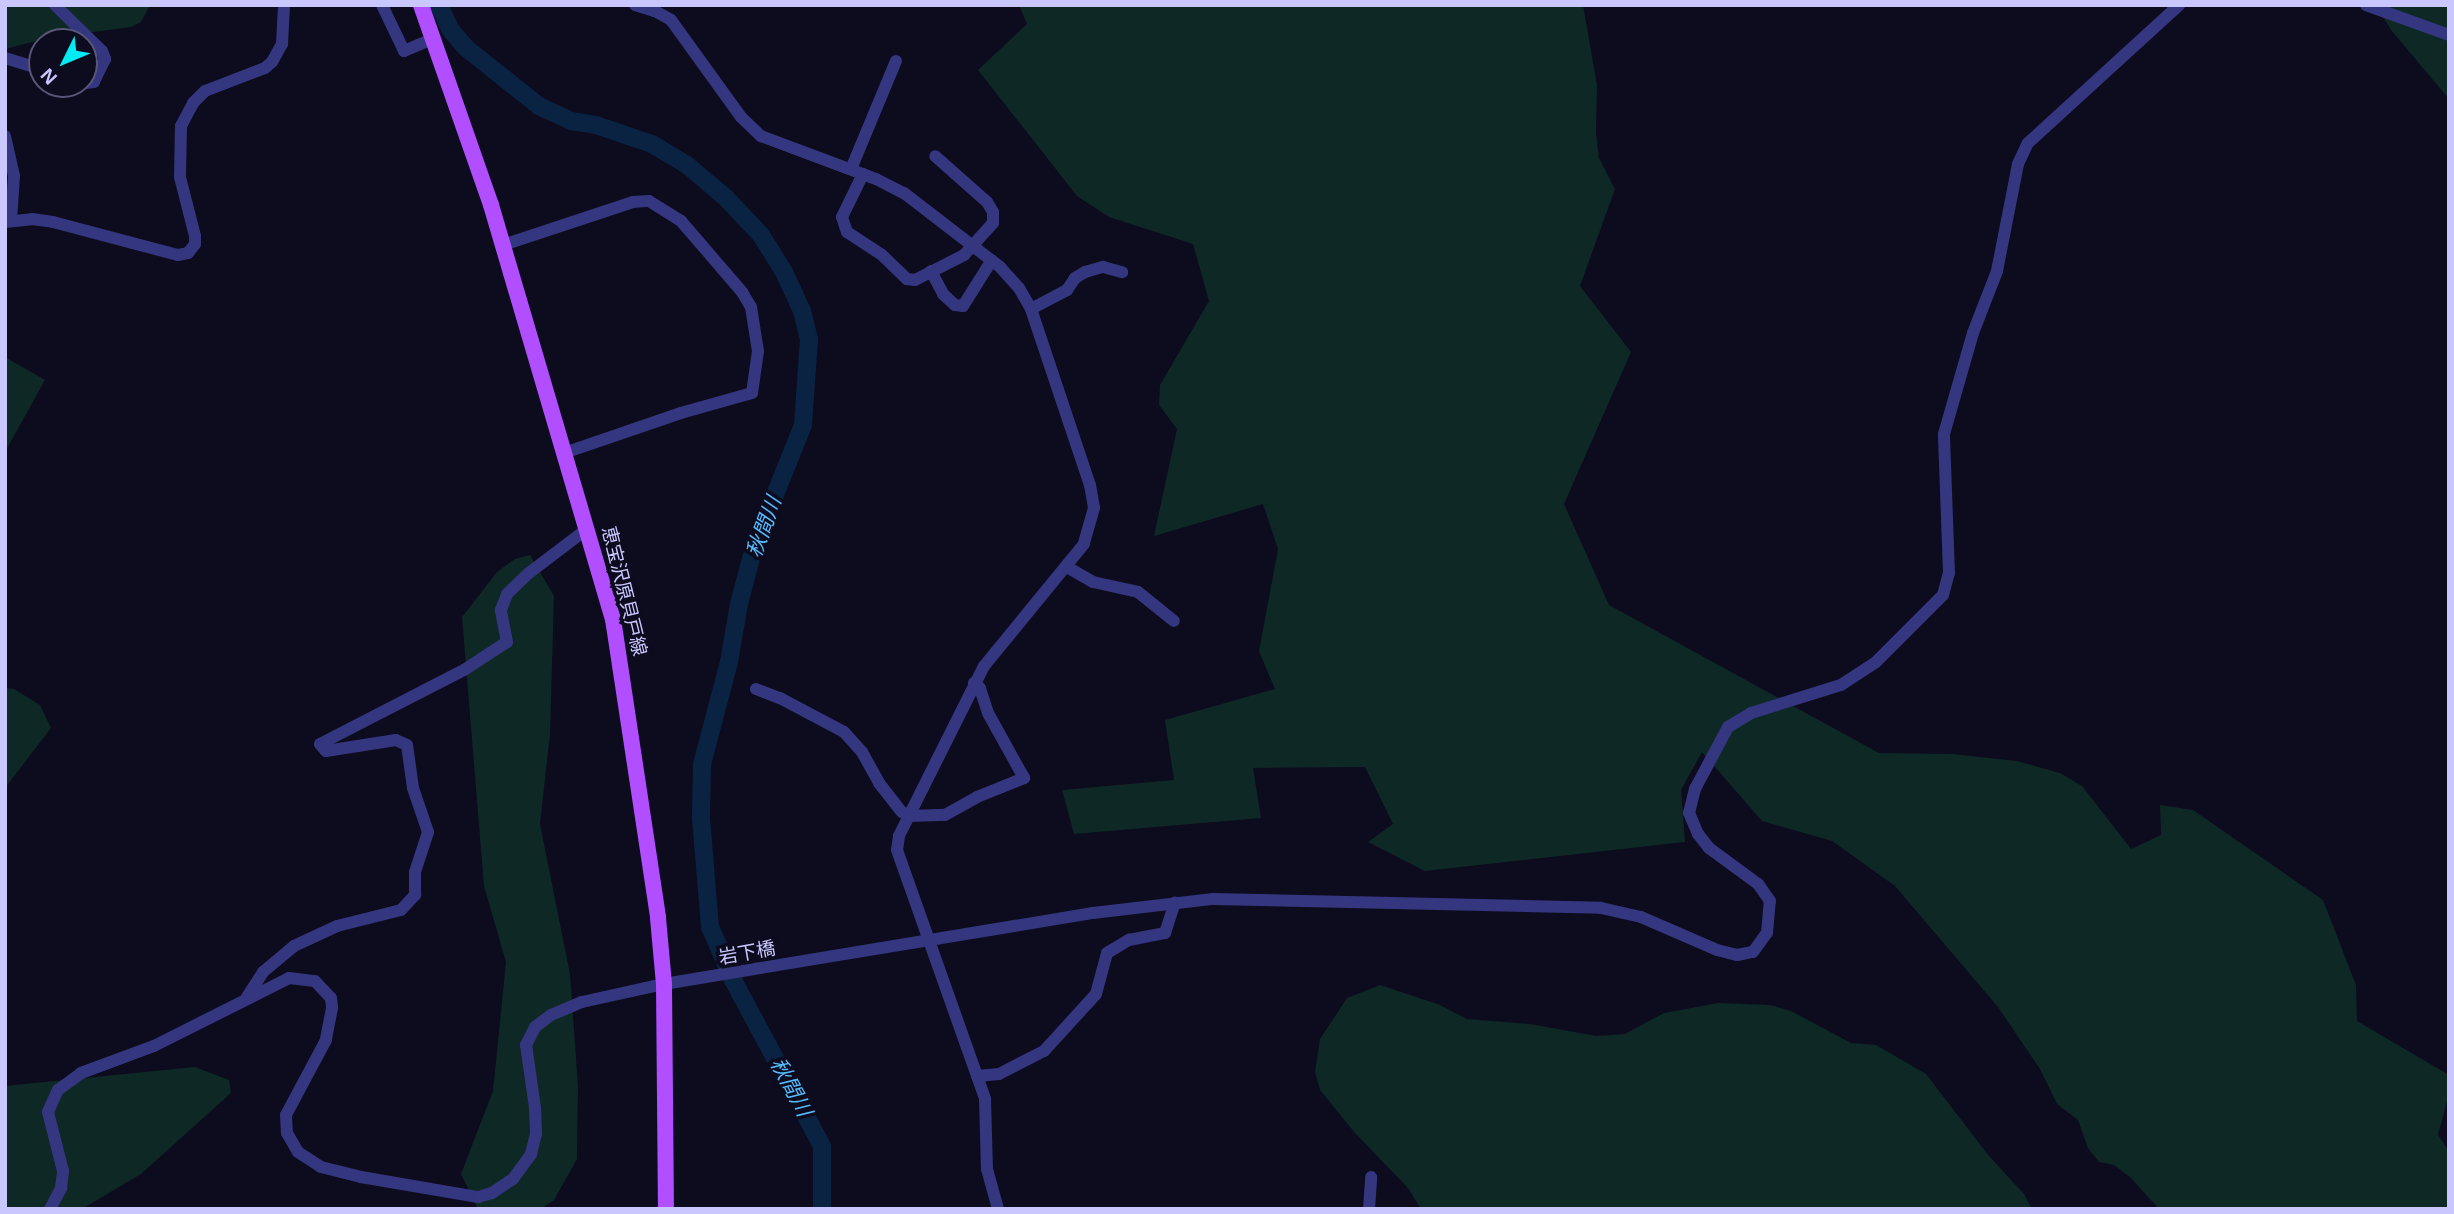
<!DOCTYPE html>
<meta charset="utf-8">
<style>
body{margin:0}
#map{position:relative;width:2454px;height:1214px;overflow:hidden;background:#0d0b1e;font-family:Helvetica,"Noto Sans JP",sans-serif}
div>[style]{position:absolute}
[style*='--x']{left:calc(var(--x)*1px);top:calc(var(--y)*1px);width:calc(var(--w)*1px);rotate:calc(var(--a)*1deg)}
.green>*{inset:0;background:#0e2825}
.river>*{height:18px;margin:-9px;padding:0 9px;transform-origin:9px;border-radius:9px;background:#0a2343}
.minor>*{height:12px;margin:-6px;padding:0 6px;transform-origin:6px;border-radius:6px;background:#34367f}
.major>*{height:16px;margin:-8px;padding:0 8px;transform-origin:8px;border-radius:8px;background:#b14eff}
span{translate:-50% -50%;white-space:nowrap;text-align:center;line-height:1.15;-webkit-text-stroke:7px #0d0b1e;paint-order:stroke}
.street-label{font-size:19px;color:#cac7ff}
.water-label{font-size:21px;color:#55bcff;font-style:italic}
.frame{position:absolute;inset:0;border:7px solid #cac7ff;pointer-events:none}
.north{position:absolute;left:28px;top:28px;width:70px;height:70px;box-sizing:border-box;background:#0d0b1e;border:2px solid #595678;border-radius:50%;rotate:227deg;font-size:19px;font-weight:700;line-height:28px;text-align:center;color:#cac7ff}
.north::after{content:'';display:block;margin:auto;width:24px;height:32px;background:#00ebf2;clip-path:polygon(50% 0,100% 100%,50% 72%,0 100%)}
</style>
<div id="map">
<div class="green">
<div style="clip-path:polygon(5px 5px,149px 5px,149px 7px,141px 22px,131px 27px,48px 38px,5px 49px)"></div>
<div style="clip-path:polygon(1019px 5px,1583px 5px,1597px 85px,1596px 133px,1599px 158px,1615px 189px,1580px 286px,1631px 352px,1564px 504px,1609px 605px,1879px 753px,1953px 754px,2017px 761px,2060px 773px,2082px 786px,2131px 849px,2161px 835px,2160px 805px,2193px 810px,2323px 900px,2356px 985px,2357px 1021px,2449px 1075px,2449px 1094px,2438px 1135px,2449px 1151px,2449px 1209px,2159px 1209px,2130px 1177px,2114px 1165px,2099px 1162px,2088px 1148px,2078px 1120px,2057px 1104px,2040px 1069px,1998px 1007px,1895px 886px,1832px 841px,1762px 821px,1702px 752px,1681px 790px,1685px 842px,1425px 871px,1368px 842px,1393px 824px,1365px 767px,1253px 768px,1261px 818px,1074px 834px,1062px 790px,1174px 780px,1165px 720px,1275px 689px,1259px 651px,1278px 549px,1263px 504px,1154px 536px,1177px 429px,1159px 405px,1160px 385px,1209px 301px,1193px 244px,1109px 217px,1077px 196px,978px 70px,1027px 24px)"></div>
<div style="clip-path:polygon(2376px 5px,2449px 5px,2449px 99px,2391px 30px)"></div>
<div style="clip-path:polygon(5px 357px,45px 380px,5px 452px)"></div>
<div style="clip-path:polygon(530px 555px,554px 596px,550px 734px,540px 824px,570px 974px,578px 1086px,577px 1159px,554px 1200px,541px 1209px,478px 1209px,461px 1174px,493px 1091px,506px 962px,484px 886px,462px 617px,497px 572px,515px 559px)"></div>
<div style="clip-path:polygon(5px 688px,14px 689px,40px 705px,51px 728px,5px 788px)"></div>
<div style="clip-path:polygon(1380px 985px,1440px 1005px,1467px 1019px,1530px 1024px,1596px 1036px,1625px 1034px,1664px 1013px,1718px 1003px,1770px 1005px,1791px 1011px,1851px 1043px,1876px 1045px,1926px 1074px,1989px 1156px,2024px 1194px,2032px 1209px,1421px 1209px,1408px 1188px,1355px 1133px,1320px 1090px,1315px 1072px,1320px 1039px,1347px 998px)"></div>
<div style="clip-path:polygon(195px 1067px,229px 1080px,231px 1093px,141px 1174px,82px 1209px,5px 1209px,5px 1086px)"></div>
</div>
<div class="river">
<div style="--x:439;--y:5;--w:26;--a:65"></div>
<div style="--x:450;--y:29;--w:23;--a:50"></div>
<div style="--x:465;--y:47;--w:95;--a:38.6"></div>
<div style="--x:539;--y:106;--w:35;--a:25"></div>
<div style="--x:571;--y:121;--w:25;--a:9"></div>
<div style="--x:596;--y:125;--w:59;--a:18.7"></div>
<div style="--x:652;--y:144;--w:41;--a:31"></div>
<div style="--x:687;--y:165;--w:51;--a:40.2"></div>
<div style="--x:726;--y:198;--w:51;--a:46.6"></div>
<div style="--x:761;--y:235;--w:44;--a:58.1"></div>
<div style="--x:784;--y:272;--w:43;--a:65.2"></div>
<div style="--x:802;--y:311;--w:29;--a:76"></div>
<div style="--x:809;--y:339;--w:86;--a:94"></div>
<div style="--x:803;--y:425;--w:131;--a:111.9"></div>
<div style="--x:754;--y:547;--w:59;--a:104.7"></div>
<div style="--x:739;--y:604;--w:59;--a:99.8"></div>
<div style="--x:729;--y:662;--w:106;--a:104.8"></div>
<div style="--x:702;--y:764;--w:54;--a:91.1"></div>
<div style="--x:701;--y:818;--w:109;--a:85.3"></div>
<div style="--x:710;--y:927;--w:58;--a:66.5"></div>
<div style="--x:733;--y:980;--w:188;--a:61.8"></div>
<div style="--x:822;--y:1146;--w:63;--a:90"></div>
</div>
<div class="minor">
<div style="--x:55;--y:5;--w:66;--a:44.4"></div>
<div style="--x:102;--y:51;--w:9;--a:69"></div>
<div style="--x:105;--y:59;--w:25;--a:116"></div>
<div style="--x:94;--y:82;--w:17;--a:173"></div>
<div style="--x:382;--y:5;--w:51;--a:64.4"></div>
<div style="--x:404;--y:51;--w:30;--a:-23"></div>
<div style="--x:635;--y:5;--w:21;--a:17"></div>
<div style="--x:655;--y:11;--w:18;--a:29"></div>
<div style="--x:671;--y:20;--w:120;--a:54.2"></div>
<div style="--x:741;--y:117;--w:28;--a:44"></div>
<div style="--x:761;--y:136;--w:123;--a:20.5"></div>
<div style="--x:876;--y:179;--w:31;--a:27"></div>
<div style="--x:904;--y:193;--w:121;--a:37.6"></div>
<div style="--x:1000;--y:267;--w:28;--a:48"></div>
<div style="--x:1019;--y:288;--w:24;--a:60"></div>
<div style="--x:1031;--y:309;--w:186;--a:71.5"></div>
<div style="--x:1090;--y:485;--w:23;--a:80"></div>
<div style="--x:1094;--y:508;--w:37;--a:106"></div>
<div style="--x:1084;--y:544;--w:158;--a:129.3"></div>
<div style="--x:984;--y:666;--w:190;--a:116.6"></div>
<div style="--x:899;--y:836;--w:14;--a:98"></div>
<div style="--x:897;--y:850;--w:264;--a:70.5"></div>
<div style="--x:985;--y:1099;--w:70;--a:88.4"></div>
<div style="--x:987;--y:1169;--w:41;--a:74.6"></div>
<div style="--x:2366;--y:5;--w:88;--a:19.9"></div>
<div style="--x:5;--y:58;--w:39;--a:17"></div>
<div style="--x:5;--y:136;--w:41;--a:77.3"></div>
<div style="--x:14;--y:176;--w:44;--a:93.9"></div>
<div style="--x:851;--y:169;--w:117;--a:-67.4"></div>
<div style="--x:863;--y:174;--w:48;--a:116"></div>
<div style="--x:842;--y:217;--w:16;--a:72"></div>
<div style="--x:847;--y:232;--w:42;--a:33.3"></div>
<div style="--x:882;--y:255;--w:35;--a:44"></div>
<div style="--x:907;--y:279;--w:8;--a:7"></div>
<div style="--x:915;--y:280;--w:55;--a:-27"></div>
<div style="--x:964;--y:255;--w:43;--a:-47.8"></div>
<div style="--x:993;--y:223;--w:11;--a:-90"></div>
<div style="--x:993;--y:212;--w:12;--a:-121"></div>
<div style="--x:987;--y:202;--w:69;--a:-138.5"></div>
<div style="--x:5;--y:222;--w:27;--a:-6"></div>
<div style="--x:32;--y:219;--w:21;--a:8"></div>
<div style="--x:53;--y:222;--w:129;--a:14.8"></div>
<div style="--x:178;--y:255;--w:10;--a:-11"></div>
<div style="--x:188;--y:253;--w:11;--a:-52"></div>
<div style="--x:195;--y:244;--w:8;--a:-90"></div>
<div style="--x:195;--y:236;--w:61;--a:-104.3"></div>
<div style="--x:180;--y:177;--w:51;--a:-88.9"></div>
<div style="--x:181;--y:126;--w:26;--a:-62"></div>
<div style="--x:193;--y:103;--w:17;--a:-45"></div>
<div style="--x:205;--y:91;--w:64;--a:-21"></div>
<div style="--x:265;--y:68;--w:9;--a:-41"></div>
<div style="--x:272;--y:62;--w:21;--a:-61"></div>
<div style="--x:282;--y:44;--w:39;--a:-87"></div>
<div style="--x:503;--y:245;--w:137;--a:-18.3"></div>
<div style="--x:633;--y:202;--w:16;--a:-4"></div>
<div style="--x:649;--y:201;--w:38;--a:32"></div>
<div style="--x:681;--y:221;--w:94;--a:49.3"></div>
<div style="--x:742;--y:292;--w:17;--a:59"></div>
<div style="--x:751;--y:307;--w:45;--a:81"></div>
<div style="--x:758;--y:351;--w:42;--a:98.1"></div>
<div style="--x:752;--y:393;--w:74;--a:164.3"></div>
<div style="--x:681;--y:413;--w:124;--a:161.1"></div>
<div style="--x:931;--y:271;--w:26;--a:62"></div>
<div style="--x:943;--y:294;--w:16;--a:43"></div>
<div style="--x:955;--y:305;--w:8;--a:7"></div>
<div style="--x:963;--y:306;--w:54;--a:-57.8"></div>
<div style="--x:1031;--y:309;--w:41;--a:-27.8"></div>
<div style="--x:1067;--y:290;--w:14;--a:-56"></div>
<div style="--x:1075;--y:278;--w:12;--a:-31"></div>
<div style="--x:1085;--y:272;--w:19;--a:-16"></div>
<div style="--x:1103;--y:267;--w:20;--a:15"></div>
<div style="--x:1067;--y:567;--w:30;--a:30"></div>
<div style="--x:1093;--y:582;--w:46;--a:12.5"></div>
<div style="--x:1138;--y:592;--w:46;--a:38.9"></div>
<div style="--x:756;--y:689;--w:26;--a:21"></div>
<div style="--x:780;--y:698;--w:72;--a:28"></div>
<div style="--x:844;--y:732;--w:27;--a:48"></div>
<div style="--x:862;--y:752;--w:35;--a:61"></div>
<div style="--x:879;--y:783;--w:37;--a:52"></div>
<div style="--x:902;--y:812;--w:9;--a:27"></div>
<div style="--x:910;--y:816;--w:35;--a:-2"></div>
<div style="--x:945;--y:815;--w:37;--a:-29"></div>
<div style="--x:977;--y:797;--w:51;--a:-22"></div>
<div style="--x:1024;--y:778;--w:74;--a:-119"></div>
<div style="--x:988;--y:713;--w:26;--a:-108"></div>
<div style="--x:980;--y:688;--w:8;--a:-140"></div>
<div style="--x:247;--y:997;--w:30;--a:-57"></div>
<div style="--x:263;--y:972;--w:40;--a:-40"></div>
<div style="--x:294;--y:946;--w:47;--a:-24.9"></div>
<div style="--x:337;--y:926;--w:66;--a:-14"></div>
<div style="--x:401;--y:910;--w:21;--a:-47"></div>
<div style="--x:415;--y:895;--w:23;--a:-90"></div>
<div style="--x:415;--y:872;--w:42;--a:-72"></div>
<div style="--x:428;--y:832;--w:46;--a:-108.8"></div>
<div style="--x:413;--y:788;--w:43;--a:-97.9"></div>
<div style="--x:407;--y:745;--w:12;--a:-156"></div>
<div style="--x:396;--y:740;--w:71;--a:171.1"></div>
<div style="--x:326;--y:751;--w:9;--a:-131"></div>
<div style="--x:320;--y:744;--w:162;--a:-27.2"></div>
<div style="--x:464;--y:670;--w:51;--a:-33.1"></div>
<div style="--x:507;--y:642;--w:33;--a:-101"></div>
<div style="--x:501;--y:610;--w:17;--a:-69"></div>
<div style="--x:507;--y:594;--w:30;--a:-44"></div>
<div style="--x:529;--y:573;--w:74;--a:-37.3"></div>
<div style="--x:977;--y:1076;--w:22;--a:-5"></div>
<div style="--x:999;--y:1074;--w:51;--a:-27.1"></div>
<div style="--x:1044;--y:1051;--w:77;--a:-47.6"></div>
<div style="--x:1096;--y:994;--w:42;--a:-75"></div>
<div style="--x:1107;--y:953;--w:26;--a:-31"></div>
<div style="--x:1129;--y:940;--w:37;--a:-11"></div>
<div style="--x:1165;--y:933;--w:32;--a:-72"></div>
<div style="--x:50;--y:1209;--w:24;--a:-62"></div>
<div style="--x:61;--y:1188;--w:17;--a:-83"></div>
<div style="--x:63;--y:1171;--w:61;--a:-104.3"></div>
<div style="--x:48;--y:1112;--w:24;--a:-66"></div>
<div style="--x:58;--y:1090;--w:29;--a:-36"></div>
<div style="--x:81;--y:1073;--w:78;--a:-20.3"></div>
<div style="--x:154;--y:1046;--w:151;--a:-26.7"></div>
<div style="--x:289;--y:978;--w:26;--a:7"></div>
<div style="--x:315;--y:981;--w:23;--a:47"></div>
<div style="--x:331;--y:998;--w:10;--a:84"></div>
<div style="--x:332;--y:1008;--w:33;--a:101"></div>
<div style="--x:326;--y:1040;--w:85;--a:118.1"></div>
<div style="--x:286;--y:1115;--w:18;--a:87"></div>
<div style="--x:287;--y:1133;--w:22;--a:60"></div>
<div style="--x:298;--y:1152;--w:27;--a:33"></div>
<div style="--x:321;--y:1167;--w:41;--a:14"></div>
<div style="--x:361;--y:1177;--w:119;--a:9.7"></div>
<div style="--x:478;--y:1197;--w:15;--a:-16"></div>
<div style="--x:492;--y:1193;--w:25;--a:-34"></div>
<div style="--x:513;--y:1179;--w:31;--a:-54"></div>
<div style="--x:531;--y:1154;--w:21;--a:-76"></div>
<div style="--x:536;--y:1134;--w:26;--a:-92"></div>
<div style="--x:535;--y:1108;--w:64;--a:-98.1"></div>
<div style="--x:526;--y:1045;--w:20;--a:-63"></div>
<div style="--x:535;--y:1027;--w:20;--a:-37"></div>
<div style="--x:551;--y:1015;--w:34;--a:-23"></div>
<div style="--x:582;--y:1002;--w:84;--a:-12.4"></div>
<div style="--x:664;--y:984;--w:435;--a:-9.4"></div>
<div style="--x:1093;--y:913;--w:121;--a:-6.7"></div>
<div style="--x:1213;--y:899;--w:388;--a:1.3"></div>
<div style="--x:1601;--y:908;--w:41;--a:12.7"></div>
<div style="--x:1641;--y:917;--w:83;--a:23.5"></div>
<div style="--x:1717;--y:950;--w:21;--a:14"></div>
<div style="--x:1737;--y:955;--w:16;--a:-11"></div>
<div style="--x:1753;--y:952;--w:24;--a:-54"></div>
<div style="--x:1767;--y:933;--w:32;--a:-85"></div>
<div style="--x:1770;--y:901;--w:21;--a:-125"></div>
<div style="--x:1758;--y:884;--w:61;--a:-143.7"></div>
<div style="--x:1709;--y:848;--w:18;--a:-128"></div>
<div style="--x:1698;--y:834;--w:23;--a:-113"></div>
<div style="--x:1689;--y:813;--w:25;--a:-76"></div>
<div style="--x:1695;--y:789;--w:70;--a:-62"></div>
<div style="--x:1728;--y:727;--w:27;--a:-31"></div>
<div style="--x:1751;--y:713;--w:94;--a:-17.3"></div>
<div style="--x:1841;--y:685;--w:42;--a:-33.3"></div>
<div style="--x:1876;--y:662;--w:95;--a:-45"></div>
<div style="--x:1943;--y:595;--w:23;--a:-75"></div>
<div style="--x:1949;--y:573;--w:139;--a:-92.1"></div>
<div style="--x:1944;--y:434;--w:105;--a:-74"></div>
<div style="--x:1973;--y:333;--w:66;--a:-68.8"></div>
<div style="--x:1997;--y:271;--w:109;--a:-78.9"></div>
<div style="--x:2018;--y:164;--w:23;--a:-65"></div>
<div style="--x:2028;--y:143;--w:205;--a:-42.4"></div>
<div style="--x:1369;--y:1209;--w:32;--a:-86"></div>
</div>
<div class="major">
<div style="--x:421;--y:5;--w:212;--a:70.7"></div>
<div style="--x:491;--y:205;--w:432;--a:73.6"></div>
<div style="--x:613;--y:619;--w:302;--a:81.4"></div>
<div style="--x:658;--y:918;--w:66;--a:84.8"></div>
<div style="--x:664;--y:984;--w:225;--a:89.5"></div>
</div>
<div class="street-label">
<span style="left:624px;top:591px;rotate:76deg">恵宝沢原貝戸線</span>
<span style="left:747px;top:953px;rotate:-10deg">岩下橋</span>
</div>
<div class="water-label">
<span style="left:764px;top:527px;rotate:-70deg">秋間川</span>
<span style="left:791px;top:1087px;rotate:62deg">秋間川</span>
</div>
<div class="frame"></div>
<div class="north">N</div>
</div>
